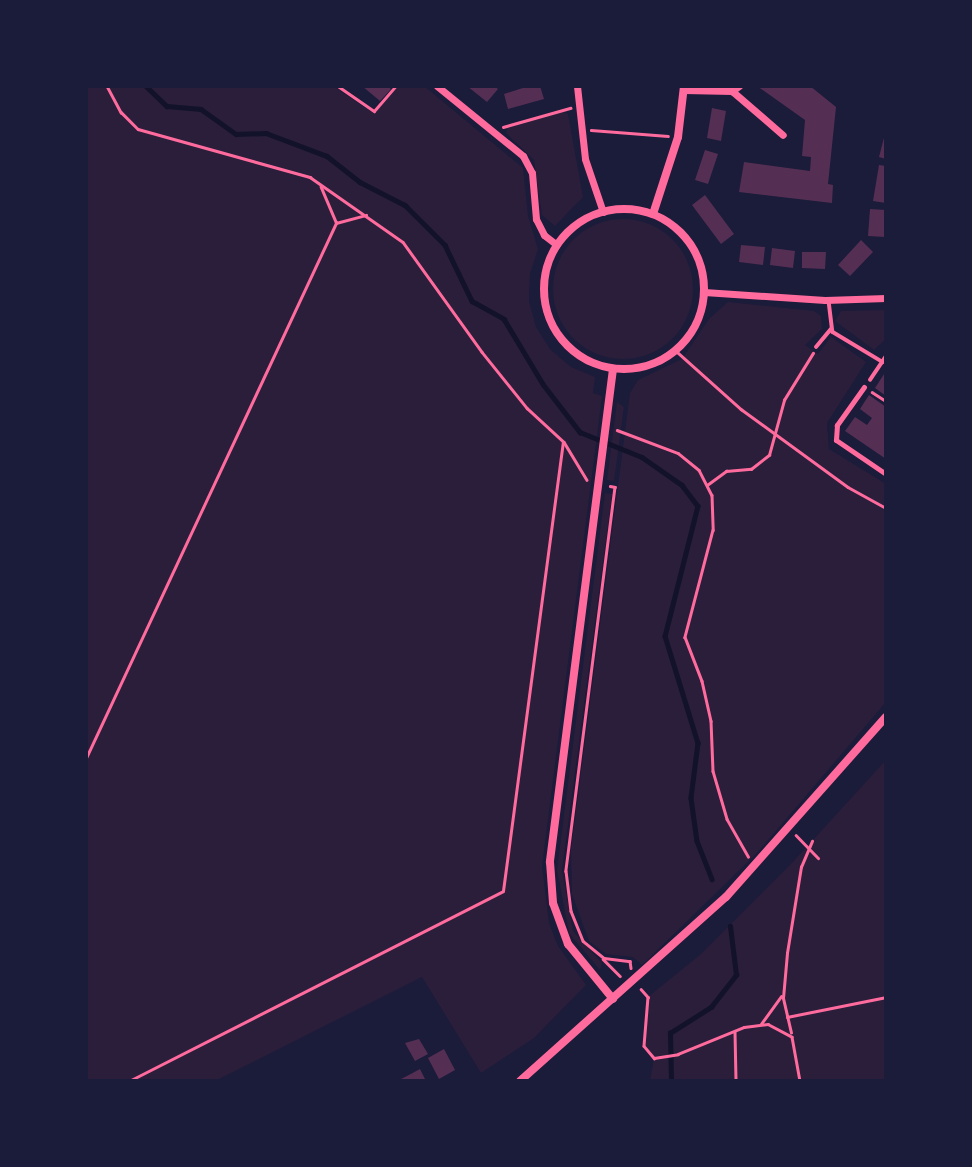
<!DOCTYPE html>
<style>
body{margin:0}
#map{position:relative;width:972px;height:1167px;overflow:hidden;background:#1b1b3a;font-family:"Roboto Condensed",sans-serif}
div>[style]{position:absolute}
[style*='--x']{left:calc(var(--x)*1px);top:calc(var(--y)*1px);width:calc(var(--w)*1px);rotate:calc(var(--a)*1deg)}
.green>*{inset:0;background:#2a1e3b}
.round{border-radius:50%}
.stream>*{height:4.5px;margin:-2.25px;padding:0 2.25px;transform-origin:2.25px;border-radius:2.25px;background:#12122b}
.building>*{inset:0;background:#542f53}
.path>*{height:2.5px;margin:-1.25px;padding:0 1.25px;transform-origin:1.25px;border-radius:1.25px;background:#ff6b9d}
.service>*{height:3.5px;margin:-1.75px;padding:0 1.75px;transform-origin:1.75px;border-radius:1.75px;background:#ff6b9d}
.pedestrian>*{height:5px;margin:-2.5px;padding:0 2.5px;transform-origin:2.5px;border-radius:2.5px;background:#ff6b9d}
.minor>*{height:7px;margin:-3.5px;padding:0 3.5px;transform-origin:3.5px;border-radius:3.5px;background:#ff6b9d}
.tertiary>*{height:8px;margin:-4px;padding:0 4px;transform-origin:4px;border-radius:4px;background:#ff6b9d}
.tertiary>.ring{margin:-4px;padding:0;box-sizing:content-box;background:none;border:8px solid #ff6b9d;border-radius:50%}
span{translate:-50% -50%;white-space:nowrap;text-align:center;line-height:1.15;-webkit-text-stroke:5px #1b1b3a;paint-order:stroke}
.frame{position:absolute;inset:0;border:88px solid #1b1b3a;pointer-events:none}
</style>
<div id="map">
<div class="green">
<div style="clip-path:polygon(86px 86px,333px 86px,373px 113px,399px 86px,424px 86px,523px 168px,528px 216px,538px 249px,530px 274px,529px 301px,536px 327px,550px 349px,571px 367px,595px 377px,593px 393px,602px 396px,542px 866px,549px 923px,558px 946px,586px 985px,534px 1038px,481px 1073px,422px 977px,215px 1081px,86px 1081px)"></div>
<div style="clip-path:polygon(563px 112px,568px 114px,583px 197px,555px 226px,542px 215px,534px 160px,506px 133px,507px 128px)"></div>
<div class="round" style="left:553px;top:219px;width:140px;height:140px"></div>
<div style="clip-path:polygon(728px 302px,814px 311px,821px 316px,822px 329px,805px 345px,818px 354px,831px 337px,866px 362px,827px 423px,829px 449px,886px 484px,886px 702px,757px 853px,642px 965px,633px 957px,606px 954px,589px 941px,572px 894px,571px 850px,630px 393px,638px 380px,682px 359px,709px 319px)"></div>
<div style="clip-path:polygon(886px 310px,886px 339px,874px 350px,835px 321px,841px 311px)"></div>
<div style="clip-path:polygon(617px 402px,624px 407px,614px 481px,607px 480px)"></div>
<div style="clip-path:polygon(605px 493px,612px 494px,562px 870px,573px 931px,602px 963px,600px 970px,569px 933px,557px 870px)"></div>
<div style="clip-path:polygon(886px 760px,886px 1081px,650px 1081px,654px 1058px,644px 1046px,648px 997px,701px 954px,790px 865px)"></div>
</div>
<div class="stream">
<div style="--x:146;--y:86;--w:29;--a:44"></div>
<div style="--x:167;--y:106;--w:34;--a:5"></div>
<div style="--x:201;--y:109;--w:43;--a:35.5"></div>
<div style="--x:236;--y:134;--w:30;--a:-2"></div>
<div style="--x:266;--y:133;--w:65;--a:20.7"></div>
<div style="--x:327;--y:156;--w:42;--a:38.2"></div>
<div style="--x:360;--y:182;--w:51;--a:27.1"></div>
<div style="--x:405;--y:205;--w:57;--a:45"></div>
<div style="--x:445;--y:245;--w:62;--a:64.3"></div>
<div style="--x:472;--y:301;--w:37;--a:29"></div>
<div style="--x:504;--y:319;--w:76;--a:59"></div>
<div style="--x:543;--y:384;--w:61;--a:52.4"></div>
<div style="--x:580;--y:432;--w:67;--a:22"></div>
<div style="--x:642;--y:457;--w:49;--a:35"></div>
<div style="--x:682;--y:485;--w:26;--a:53"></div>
<div style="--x:698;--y:506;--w:134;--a:104.2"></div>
<div style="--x:665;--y:636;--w:112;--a:72.9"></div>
<div style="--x:698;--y:743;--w:55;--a:97.3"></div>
<div style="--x:691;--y:798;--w:43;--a:82.1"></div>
<div style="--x:697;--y:841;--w:41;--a:68.5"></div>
<div style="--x:671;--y:1081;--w:48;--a:-91.2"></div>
<div style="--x:670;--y:1033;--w:49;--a:-32.4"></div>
<div style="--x:711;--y:1007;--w:41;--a:-52"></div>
<div style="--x:736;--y:975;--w:49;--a:-97"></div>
</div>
<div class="building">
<div style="clip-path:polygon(362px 86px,387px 86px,391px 89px,380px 101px)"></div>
<div style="clip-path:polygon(467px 86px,494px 86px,498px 89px,487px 102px)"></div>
<div style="clip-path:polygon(529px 86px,540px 86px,544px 99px,508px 109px,504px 94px)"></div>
<div style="clip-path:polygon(757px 86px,810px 86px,836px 107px,828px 184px,833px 185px,832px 203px,739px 192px,744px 162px,810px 171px,811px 157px,802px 156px,805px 120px)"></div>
<div style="clip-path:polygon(712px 108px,726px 111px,721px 141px,707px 138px)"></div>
<div style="clip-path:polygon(886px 130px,886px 159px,879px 157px)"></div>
<div style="clip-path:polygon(705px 150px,718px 154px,708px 184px,695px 180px)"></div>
<div style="clip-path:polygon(879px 165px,886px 166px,886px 203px,873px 201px)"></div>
<div style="clip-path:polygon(705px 195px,734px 234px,721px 244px,692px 205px)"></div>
<div style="clip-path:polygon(870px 209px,886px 210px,885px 237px,868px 236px)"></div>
<div style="clip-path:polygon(861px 240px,873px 252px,850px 276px,838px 265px)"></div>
<div style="clip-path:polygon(741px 245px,765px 247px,763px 265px,739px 262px)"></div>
<div style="clip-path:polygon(772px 248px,795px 251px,793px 268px,770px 265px)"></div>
<div style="clip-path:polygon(802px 252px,826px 252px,825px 269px,802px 268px)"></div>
<div style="clip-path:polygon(886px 371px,886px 396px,875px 388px)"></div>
<div style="clip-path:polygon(869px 395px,886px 407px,886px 459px,845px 431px,855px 417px,867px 425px,872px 418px,860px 409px)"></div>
<div style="clip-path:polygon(419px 1039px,428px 1054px,415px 1061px,405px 1043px)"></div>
<div style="clip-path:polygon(444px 1049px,455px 1070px,439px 1079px,428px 1058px)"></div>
<div style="clip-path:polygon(420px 1069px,426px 1081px,397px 1081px,407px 1076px)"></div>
</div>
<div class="path">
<div style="--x:107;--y:86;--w:30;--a:62"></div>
<div style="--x:121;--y:112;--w:24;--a:45"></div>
<div style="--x:138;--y:129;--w:179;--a:15.6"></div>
<div style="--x:310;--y:177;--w:113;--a:35"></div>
<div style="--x:403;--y:242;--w:135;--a:54.3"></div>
<div style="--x:482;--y:352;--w:72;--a:51.2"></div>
<div style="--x:527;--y:408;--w:50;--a:42.6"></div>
<div style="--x:564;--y:442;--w:44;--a:58.8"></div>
<div style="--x:338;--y:86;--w:44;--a:34.8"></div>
<div style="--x:374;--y:111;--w:33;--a:-49"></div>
<div style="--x:503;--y:127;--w:70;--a:-15.8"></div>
<div style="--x:591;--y:130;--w:77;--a:4.5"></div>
<div style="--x:336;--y:223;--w:31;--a:-15"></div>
<div style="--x:675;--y:350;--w:89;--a:41.8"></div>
<div style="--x:741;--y:409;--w:132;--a:36.1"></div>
<div style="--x:848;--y:487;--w:43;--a:28.9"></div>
<div style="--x:872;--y:392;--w:17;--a:33"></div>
<div style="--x:617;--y:430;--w:65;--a:20.7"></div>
<div style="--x:678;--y:453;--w:27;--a:39"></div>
<div style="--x:699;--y:470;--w:28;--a:63"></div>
<div style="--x:712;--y:495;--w:35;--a:88"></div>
<div style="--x:713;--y:530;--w:111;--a:104.7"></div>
<div style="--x:685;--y:637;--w:47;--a:68.9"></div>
<div style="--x:702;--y:681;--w:41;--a:77.3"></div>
<div style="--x:711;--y:721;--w:50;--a:87.7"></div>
<div style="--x:713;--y:771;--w:50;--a:73.7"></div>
<div style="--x:727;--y:819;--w:43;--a:60.4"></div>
<div style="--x:707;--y:485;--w:24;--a:-36"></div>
<div style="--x:726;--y:471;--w:25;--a:-5"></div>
<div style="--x:751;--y:469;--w:23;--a:-38"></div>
<div style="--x:769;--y:455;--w:57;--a:-74.7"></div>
<div style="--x:784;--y:400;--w:55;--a:-58.3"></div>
<div style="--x:610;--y:486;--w:5;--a:11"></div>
<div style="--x:615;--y:487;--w:387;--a:97.3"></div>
<div style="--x:566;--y:871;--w:40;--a:82.9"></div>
<div style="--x:571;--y:911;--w:32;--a:68"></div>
<div style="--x:583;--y:941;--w:27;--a:39"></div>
<div style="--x:604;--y:958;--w:26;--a:7"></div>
<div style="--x:630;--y:961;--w:7;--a:82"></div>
<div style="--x:86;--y:758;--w:591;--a:-64.95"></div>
<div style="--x:336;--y:223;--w:39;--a:-113"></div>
<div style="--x:796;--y:835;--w:32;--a:46"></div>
<div style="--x:603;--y:959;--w:24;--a:45"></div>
<div style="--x:641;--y:989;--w:11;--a:49"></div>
<div style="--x:648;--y:997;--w:49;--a:94.7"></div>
<div style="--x:644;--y:1046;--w:16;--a:50"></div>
<div style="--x:654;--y:1058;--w:24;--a:-9"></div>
<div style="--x:678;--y:1054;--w:71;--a:-22.2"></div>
<div style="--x:744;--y:1027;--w:24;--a:-7"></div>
<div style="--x:768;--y:1024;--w:27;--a:28"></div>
<div style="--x:792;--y:1037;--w:45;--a:79.7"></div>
<div style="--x:787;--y:1017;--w:101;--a:-11.4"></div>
<div style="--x:761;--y:1024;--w:34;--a:-54"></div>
<div style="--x:735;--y:1032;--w:49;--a:88.8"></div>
<div style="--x:791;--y:1033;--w:36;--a:-103"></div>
<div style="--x:783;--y:998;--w:45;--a:-84.9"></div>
<div style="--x:787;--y:953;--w:87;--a:-80.8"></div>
<div style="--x:801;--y:867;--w:28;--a:-67"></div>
<div style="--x:129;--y:1081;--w:419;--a:-26.9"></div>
<div style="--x:503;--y:891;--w:452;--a:-82.4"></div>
</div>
<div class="service">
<div style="--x:829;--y:301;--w:31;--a:83"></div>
<div style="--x:833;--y:332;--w:58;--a:31"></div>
<div style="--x:816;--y:347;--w:23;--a:-50"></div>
<div style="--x:870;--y:380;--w:29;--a:-56"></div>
</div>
<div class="pedestrian">
<div style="--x:864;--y:387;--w:47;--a:125.4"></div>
<div style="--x:837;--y:425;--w:15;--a:94"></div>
<div style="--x:836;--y:440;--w:60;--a:34.2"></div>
</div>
<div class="minor">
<div style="--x:437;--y:86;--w:111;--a:39.1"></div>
<div style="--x:523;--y:156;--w:19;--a:62"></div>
<div style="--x:532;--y:173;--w:46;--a:85"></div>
<div style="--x:536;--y:219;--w:18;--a:63"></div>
<div style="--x:544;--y:235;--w:16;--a:38"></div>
<div style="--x:577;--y:86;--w:73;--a:83.7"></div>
<div style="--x:585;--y:159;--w:56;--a:71.2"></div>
<div style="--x:739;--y:86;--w:9;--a:144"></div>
<div style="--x:732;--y:91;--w:67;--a:40.8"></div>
<div style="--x:684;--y:90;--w:48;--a:1.2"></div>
<div style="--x:704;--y:292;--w:121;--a:3.8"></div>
<div style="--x:825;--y:300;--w:61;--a:-1.9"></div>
</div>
<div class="tertiary">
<div class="ring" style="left:544px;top:209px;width:152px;height:152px"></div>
<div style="--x:653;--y:214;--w:81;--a:-72"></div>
<div style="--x:678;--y:137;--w:51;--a:-83.3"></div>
<div style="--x:613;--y:369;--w:497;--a:97.3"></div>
<div style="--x:550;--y:862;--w:41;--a:85.8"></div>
<div style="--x:553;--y:903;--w:44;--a:69.9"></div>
<div style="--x:568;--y:944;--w:71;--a:50.7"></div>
<div style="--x:520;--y:1081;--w:276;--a:-41.8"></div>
<div style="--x:726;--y:897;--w:241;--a:-48.4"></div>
</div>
<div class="frame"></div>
</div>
